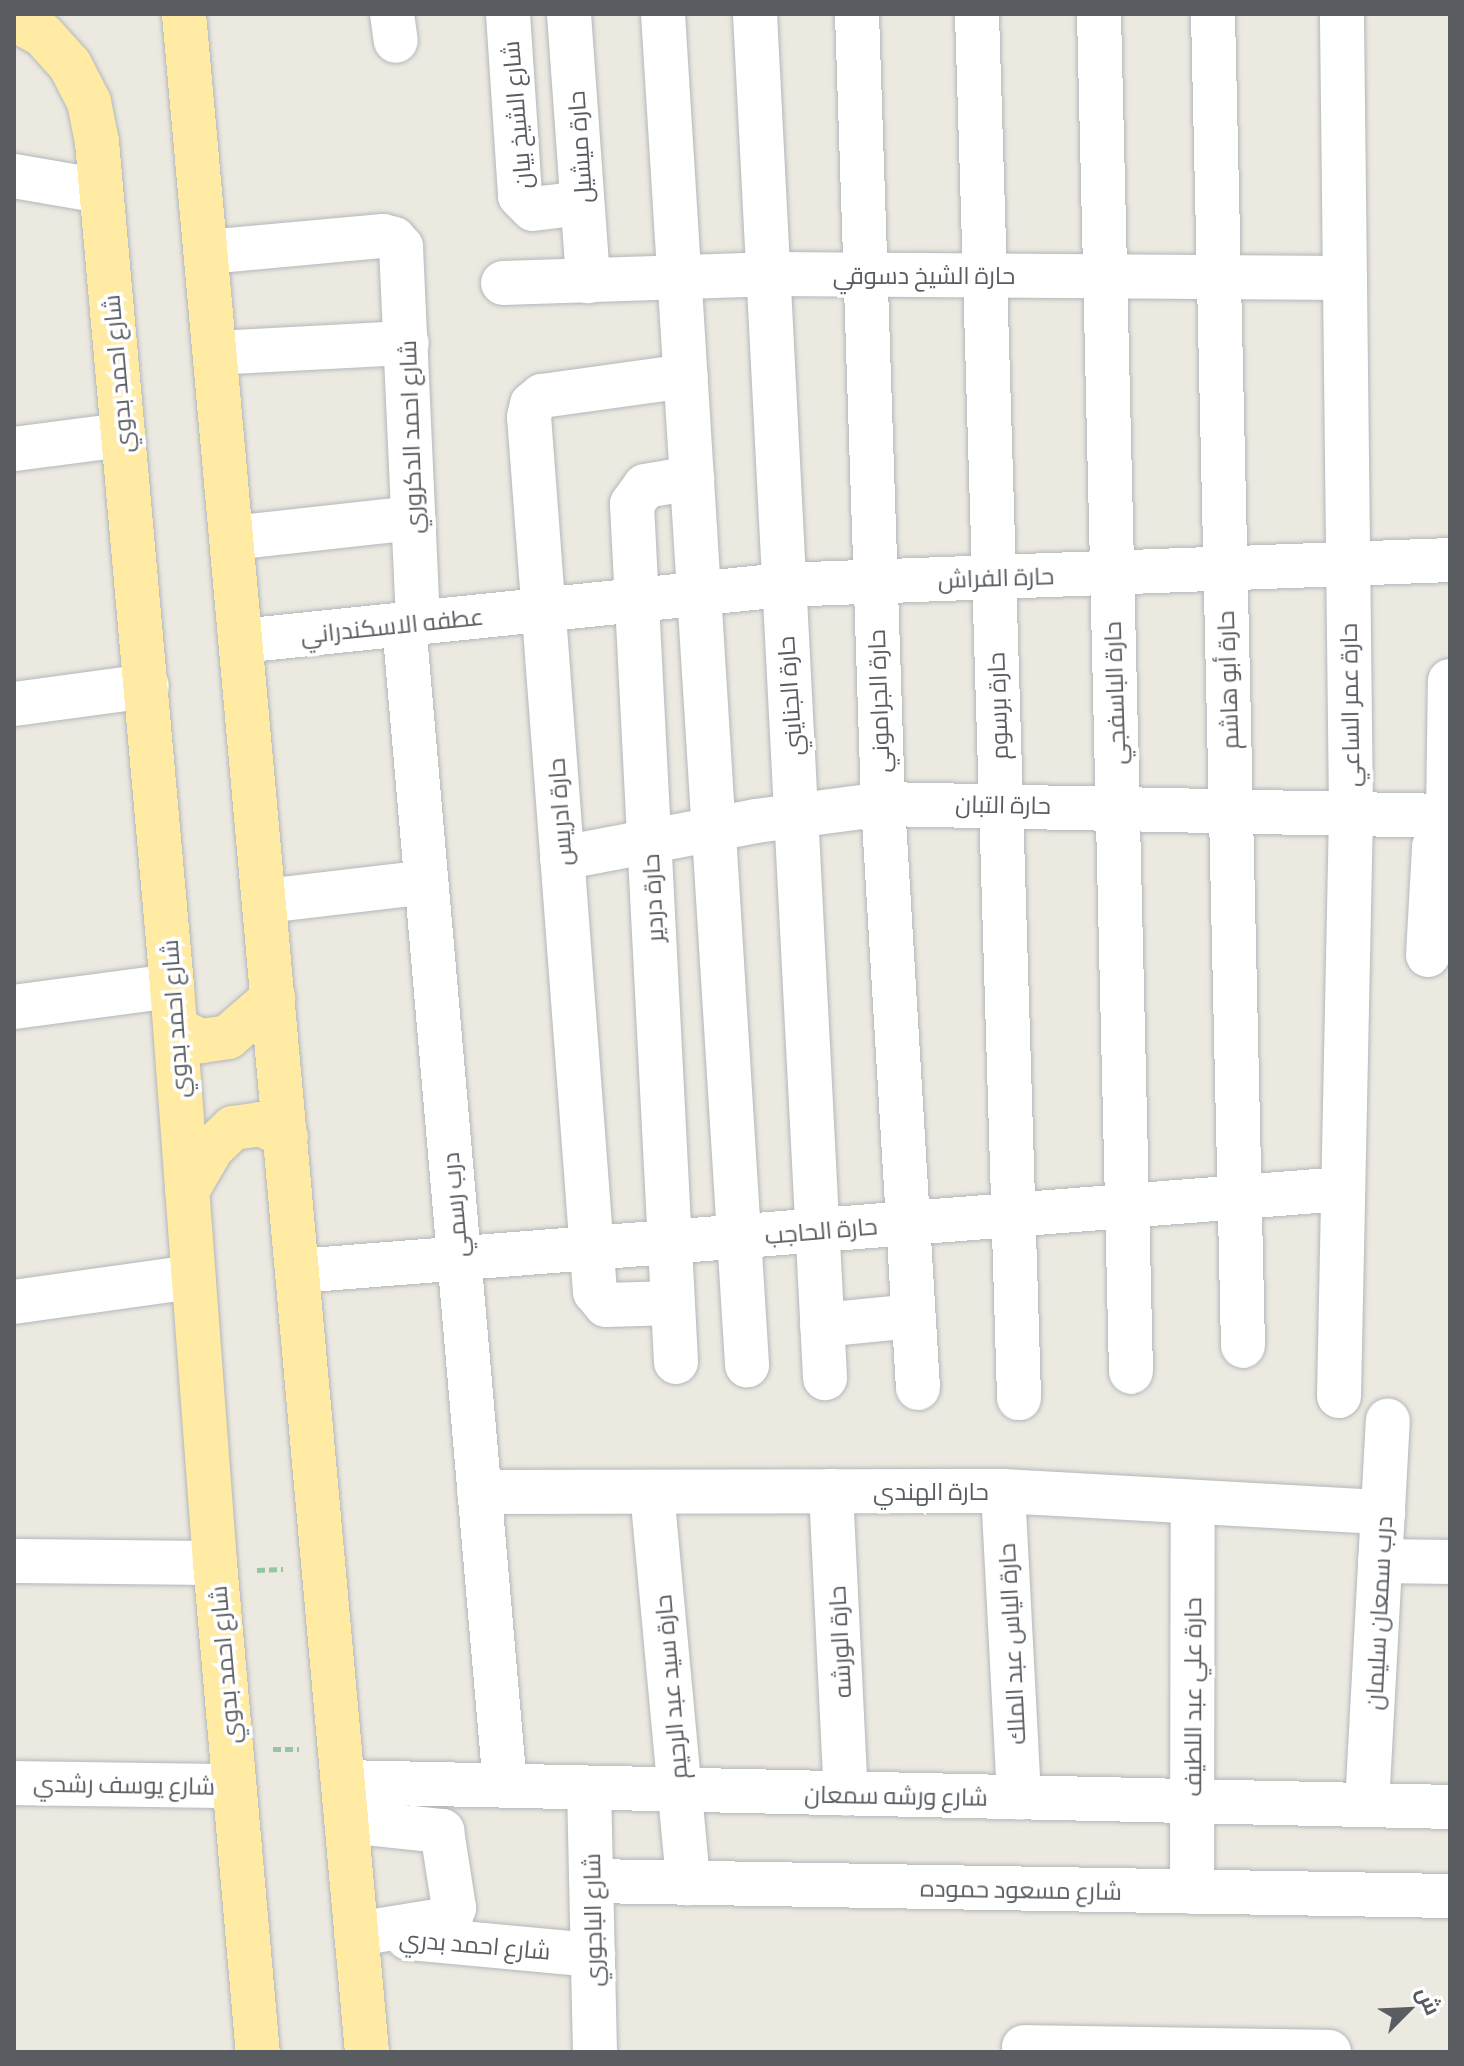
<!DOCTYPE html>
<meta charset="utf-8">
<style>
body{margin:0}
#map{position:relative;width:1464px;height:2066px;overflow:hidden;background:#ece9e0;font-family:Barlow,Cairo,sans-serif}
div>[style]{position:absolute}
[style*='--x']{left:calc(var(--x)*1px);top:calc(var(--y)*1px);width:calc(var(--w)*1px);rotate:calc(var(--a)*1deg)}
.path>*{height:5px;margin-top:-2.5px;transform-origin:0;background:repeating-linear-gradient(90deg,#95c6a1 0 8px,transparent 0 12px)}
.roads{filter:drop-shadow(0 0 2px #b3b7bb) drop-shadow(0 0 2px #b3b7bb)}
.minor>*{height:44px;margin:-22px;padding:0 22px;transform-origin:22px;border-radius:22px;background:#fff}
.major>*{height:44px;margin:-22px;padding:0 22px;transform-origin:22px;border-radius:22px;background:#ffeba3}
span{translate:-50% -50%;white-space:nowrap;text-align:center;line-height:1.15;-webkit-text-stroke:7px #fff;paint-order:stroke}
.street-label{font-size:24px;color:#595d62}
.frame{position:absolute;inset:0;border:16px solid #595d62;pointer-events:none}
.north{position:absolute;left:1368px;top:1970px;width:80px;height:80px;-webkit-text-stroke:6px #fff;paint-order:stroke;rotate:66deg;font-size:22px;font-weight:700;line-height:32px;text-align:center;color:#595d62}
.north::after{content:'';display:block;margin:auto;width:28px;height:36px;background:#595d62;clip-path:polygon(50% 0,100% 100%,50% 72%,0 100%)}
</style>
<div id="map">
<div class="path">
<div style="--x:257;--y:1570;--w:26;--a:-2"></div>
<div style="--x:273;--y:1749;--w:26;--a:0"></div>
</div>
<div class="roads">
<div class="minor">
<div style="--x:392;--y:14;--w:27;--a:82"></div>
<div style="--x:508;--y:14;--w:182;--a:86.2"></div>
<div style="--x:520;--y:196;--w:18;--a:45"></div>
<div style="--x:533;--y:209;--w:49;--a:-7"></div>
<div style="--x:569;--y:14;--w:268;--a:85.9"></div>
<div style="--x:663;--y:14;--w:1354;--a:86.44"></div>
<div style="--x:755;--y:14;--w:1366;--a:87.06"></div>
<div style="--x:857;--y:14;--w:790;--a:88.11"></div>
<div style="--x:883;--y:804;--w:585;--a:86.57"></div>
<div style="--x:977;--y:14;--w:1385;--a:88.26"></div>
<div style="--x:1099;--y:14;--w:1358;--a:88.65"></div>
<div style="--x:1213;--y:14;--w:1332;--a:88.71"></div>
<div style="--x:14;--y:176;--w:88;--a:9.8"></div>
<div style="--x:207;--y:252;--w:177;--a:-5.2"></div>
<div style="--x:383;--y:236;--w:11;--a:15"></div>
<div style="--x:394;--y:239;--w:11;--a:49"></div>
<div style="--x:401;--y:247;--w:376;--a:87.4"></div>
<div style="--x:503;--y:283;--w:265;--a:-1.9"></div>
<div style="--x:768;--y:274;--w:577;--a:0.4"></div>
<div style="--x:215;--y:353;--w:192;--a:-3"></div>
<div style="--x:14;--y:449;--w:109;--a:-7.4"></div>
<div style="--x:232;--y:538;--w:182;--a:-6.3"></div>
<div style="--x:404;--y:624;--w:1166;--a:85.03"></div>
<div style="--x:241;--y:641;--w:544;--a:-5.91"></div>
<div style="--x:782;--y:585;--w:668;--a:-2.14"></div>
<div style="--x:14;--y:704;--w:134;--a:-7.7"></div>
<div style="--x:562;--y:858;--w:197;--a:-10.8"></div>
<div style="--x:756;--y:821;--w:128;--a:-7.6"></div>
<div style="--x:883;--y:804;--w:565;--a:1.22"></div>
<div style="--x:265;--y:901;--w:162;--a:-6.7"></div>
<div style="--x:1428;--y:955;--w:108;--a:-86.8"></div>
<div style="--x:1434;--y:847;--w:34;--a:-66"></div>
<div style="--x:1448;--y:816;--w:135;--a:-89.2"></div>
<div style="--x:14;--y:1007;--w:159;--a:-7.6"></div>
<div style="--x:298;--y:1271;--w:1048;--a:-4.49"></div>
<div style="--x:14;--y:1302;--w:181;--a:-8"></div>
<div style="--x:673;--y:1303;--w:67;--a:178.3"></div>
<div style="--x:606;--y:1305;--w:17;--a:-130"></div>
<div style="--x:595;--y:1292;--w:877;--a:-94.31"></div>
<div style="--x:529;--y:417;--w:13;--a:-77"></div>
<div style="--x:532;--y:404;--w:13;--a:-39"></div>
<div style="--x:542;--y:396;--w:145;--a:-7.9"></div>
<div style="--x:822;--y:1325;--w:91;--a:-5.6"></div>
<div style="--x:676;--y:1362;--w:859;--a:-92.94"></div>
<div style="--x:632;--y:504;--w:22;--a:-54"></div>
<div style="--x:645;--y:486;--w:48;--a:-9.7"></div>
<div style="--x:1339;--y:1396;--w:584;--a:-88.82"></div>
<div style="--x:1351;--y:812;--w:798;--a:-90.65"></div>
<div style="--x:831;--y:1491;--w:303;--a:87.2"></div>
<div style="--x:1003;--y:1491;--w:307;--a:87"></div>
<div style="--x:479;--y:1492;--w:524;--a:-0.11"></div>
<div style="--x:1003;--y:1491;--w:381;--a:3.2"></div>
<div style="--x:652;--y:1492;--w:393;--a:84.7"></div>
<div style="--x:14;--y:1561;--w:201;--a:0.6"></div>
<div style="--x:1380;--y:1561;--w:70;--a:0.8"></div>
<div style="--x:343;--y:1782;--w:1107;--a:1.29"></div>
<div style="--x:14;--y:1783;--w:220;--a:0.8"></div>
<div style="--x:589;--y:1788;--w:264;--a:88.7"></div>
<div style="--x:1367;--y:1805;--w:385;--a:-86.9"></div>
<div style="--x:347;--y:1821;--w:96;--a:6"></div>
<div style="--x:442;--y:1831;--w:78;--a:81.1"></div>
<div style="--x:454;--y:1908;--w:9;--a:111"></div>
<div style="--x:451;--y:1916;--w:9;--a:153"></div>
<div style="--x:443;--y:1920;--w:88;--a:170.9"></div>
<div style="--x:591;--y:1881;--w:859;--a:1"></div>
<div style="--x:1192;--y:1892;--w:390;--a:-89.9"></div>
<div style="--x:408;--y:1938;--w:186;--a:5.3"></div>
<div style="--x:1024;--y:2047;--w:305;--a:0.9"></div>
</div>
<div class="major">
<div style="--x:184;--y:14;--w:2046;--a:84.87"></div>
<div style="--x:14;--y:19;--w:33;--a:29"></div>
<div style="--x:43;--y:35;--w:40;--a:48"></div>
<div style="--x:70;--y:65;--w:42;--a:62.8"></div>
<div style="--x:89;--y:102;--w:41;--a:78.7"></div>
<div style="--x:97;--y:142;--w:847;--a:84.92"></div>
<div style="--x:172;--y:986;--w:579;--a:85.74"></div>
<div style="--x:215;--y:1563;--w:491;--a:85"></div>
<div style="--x:176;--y:1029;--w:28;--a:26"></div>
<div style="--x:201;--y:1041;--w:27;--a:-8"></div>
<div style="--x:228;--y:1037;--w:60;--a:-40.9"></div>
<div style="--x:187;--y:1191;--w:50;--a:-59.8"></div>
<div style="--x:212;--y:1148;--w:29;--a:-44"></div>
<div style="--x:233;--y:1128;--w:28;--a:-8"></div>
<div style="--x:261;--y:1124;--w:28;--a:27"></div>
</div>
</div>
<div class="street-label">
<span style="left:516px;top:115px;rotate:-95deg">شارع الشيخ بيان</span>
<span style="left:579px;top:147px;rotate:-94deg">حارة ميشيل</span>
<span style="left:924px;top:275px">حارة الشيخ دسوقي</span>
<span style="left:117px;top:374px;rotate:-95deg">شارع احمد بدوي</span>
<span style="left:410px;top:437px;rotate:-92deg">شارع احمد الدكروري</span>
<span style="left:996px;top:577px;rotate:-2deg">حارة الفراش</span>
<span style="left:392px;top:625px;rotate:-6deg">عطفه الاسكندراني</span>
<span style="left:1227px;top:680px;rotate:-92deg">حارة أبو هاشم</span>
<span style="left:1114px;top:693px;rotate:-92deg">حارة الباسفجي</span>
<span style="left:789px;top:696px;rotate:-94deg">حارة الجنايني</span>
<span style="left:878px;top:701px;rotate:-92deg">حارة الجراموني</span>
<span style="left:1349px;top:705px;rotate:-91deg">حارة عمر الساعي</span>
<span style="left:997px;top:706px;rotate:-92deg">حارة برسوم</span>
<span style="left:1003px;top:804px;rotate:1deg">حارة التبان</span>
<span style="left:559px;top:812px;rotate:-94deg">حارة ادريس</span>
<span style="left:652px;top:898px;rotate:-93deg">حارة دردير</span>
<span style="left:174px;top:1019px;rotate:-94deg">شارع احمد بدوي</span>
<span style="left:454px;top:1205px;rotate:-95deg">درب رسمي</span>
<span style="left:821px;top:1230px;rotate:-5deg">حارة الحاجب</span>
<span style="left:931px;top:1491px">حارة الهندي</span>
<span style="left:1378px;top:1613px;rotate:-87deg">درب سمعان سليمان</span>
<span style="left:839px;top:1642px;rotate:-93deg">حارة الورشه</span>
<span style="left:1011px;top:1644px;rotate:-93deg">حارة الياس عبد الملك</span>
<span style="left:224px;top:1665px;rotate:-95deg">شارع احمد بدوي</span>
<span style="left:670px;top:1687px;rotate:-95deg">حارة سيد عبد الرحيم</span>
<span style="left:1192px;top:1697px;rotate:-90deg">حارة علي عبد اللطيف</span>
<span style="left:124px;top:1784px;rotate:1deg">شارع يوسف رشدي</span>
<span style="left:896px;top:1795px;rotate:1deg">شارع ورشه سمعان</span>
<span style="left:1021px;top:1889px;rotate:1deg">شارع مسعود حموده</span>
<span style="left:592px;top:1920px;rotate:-91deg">شارع الباجوري</span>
<span style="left:475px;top:1944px;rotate:5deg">شارع احمد بدري</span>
</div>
<div class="frame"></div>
<div class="north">ش</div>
</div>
